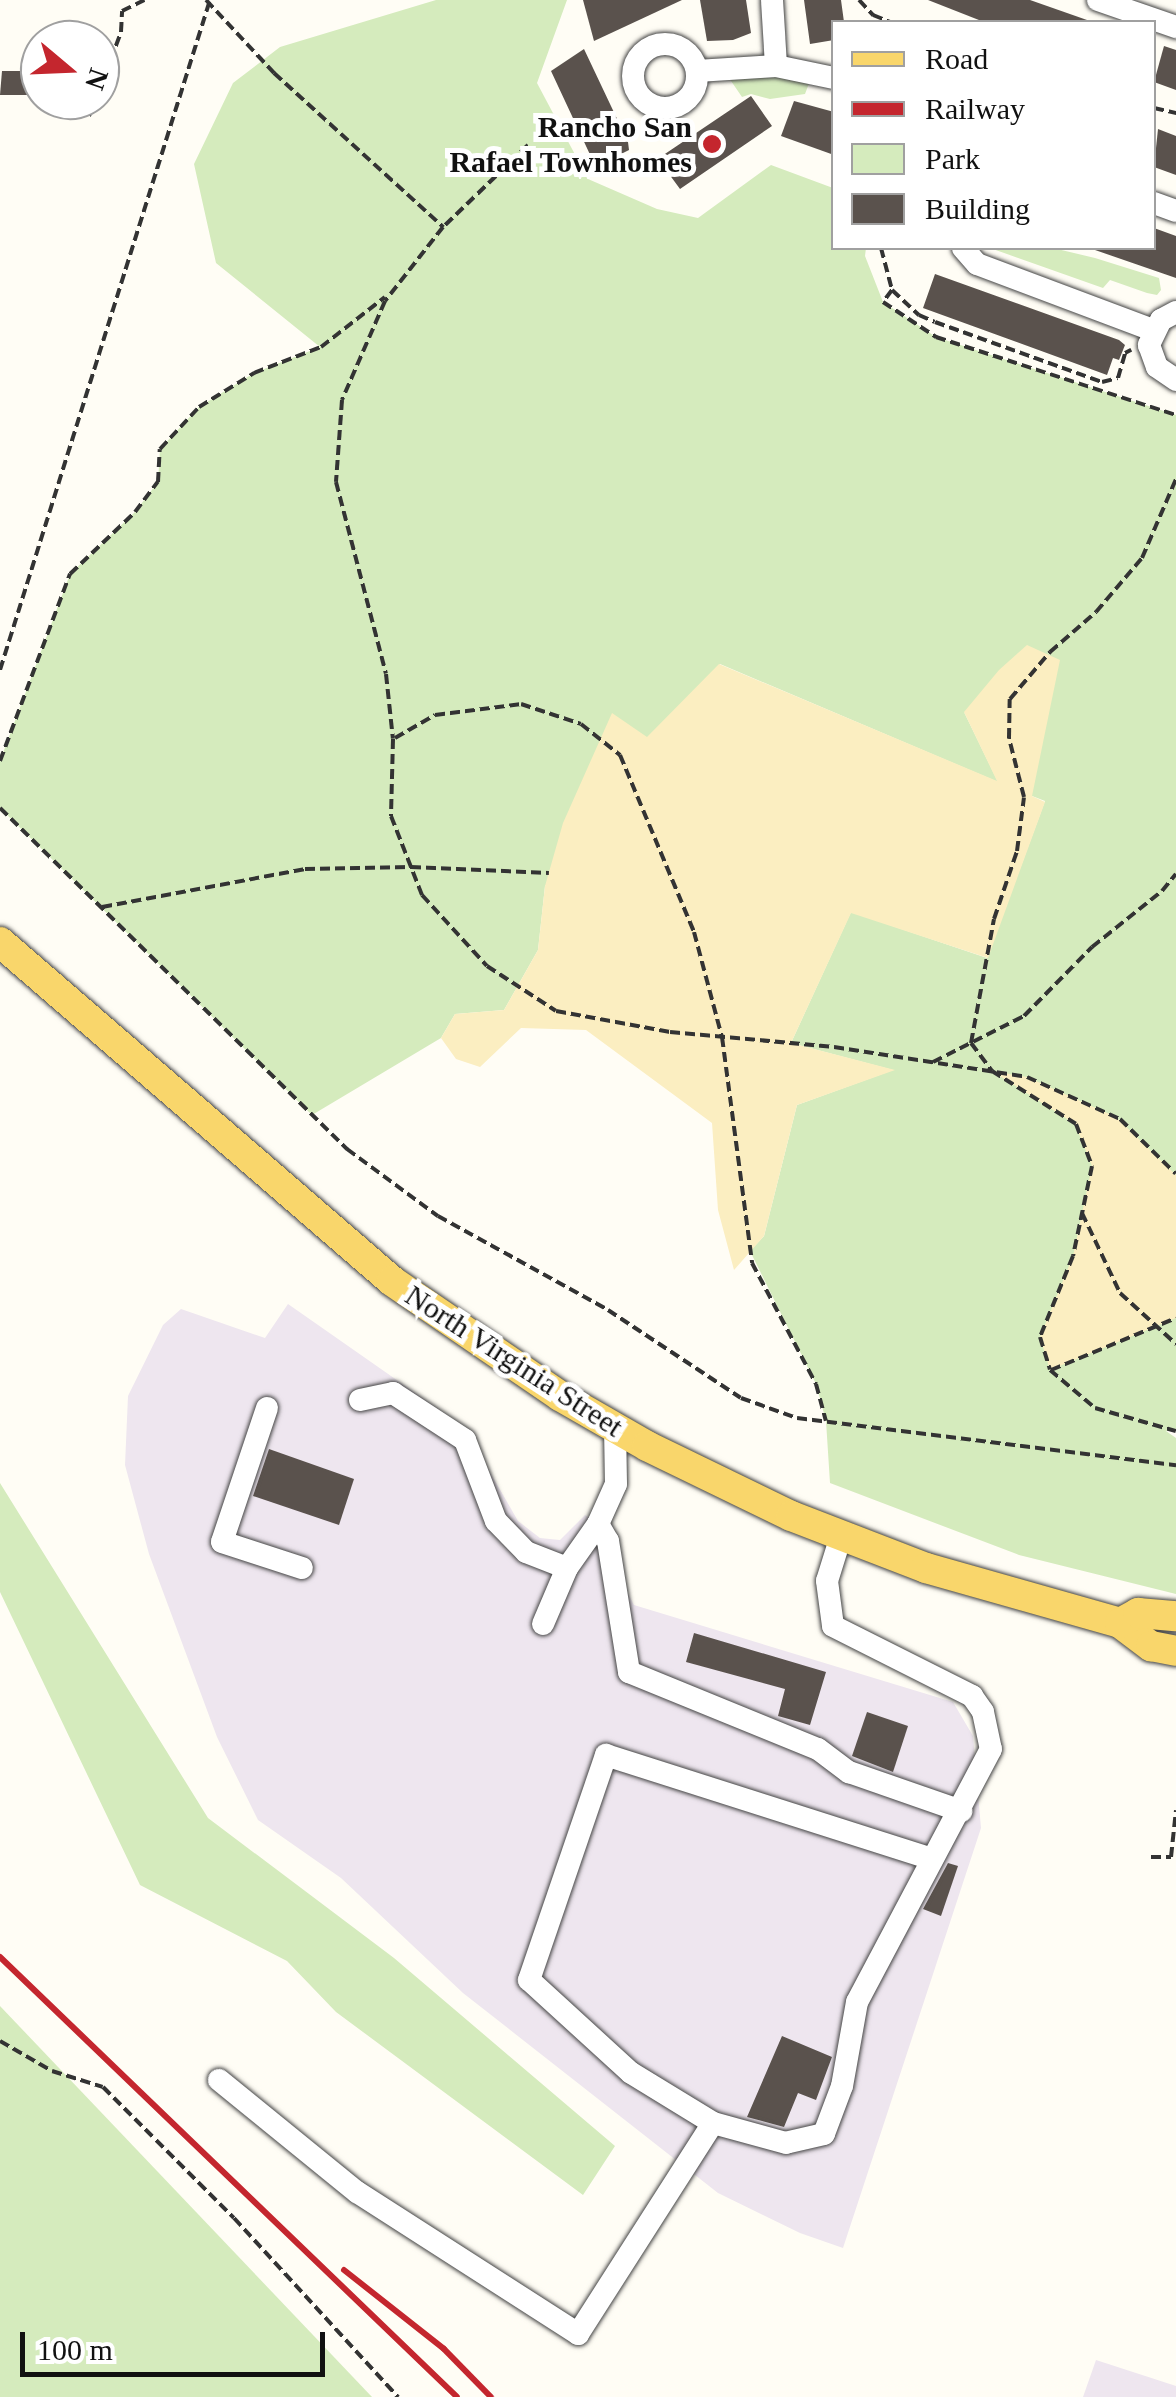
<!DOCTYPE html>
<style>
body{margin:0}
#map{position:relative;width:1176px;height:2397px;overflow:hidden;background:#fffdf5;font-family:"Times New Roman",serif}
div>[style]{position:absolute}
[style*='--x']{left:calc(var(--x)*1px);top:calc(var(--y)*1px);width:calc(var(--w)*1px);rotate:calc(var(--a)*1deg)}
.industrial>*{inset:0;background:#eee6ef}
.green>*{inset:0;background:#d5ebbd}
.sand>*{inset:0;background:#fbeec1}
.building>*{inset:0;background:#5a524d}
.path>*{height:4px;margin-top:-2px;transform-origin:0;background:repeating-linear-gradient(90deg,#333 0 10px,transparent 0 15px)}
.roads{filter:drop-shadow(0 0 2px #444) drop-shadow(0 0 2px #444)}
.minor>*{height:22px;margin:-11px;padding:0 11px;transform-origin:11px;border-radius:11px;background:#fff}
.minor>.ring{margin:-11px;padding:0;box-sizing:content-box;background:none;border:22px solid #fff;border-radius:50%}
.major>*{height:30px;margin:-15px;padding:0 15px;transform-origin:15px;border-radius:15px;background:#f9d66b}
.rail>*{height:6px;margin:-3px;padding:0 3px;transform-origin:3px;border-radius:3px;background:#c4262e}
.dots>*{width:28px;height:28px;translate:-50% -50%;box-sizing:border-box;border:5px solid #fff;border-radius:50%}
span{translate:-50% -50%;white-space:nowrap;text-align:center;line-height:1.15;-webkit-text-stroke:10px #fff;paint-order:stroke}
.poi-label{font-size:30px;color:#111;font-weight:700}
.right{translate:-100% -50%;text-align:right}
.street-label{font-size:30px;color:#111}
.legend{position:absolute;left:831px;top:20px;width:325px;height:230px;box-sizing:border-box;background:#fff;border:2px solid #a0a0a0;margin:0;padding:12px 18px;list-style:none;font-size:30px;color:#111}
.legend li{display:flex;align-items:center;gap:20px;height:50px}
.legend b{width:50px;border:2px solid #a0a0a0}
.north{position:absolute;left:20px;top:20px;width:100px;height:100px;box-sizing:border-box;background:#fff;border:2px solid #a0a0a0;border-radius:50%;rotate:109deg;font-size:28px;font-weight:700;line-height:40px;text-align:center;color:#111}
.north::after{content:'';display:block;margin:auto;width:35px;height:45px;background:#c4262e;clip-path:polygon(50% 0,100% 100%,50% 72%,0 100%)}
.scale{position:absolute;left:20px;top:2332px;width:305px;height:45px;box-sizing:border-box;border:5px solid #111;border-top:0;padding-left:12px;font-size:30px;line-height:35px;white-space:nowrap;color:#111;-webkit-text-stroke:8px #fff;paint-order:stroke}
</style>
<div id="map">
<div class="industrial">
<div style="clip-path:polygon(288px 1304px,464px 1427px,518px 1521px,540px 1538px,560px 1540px,585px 1515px,598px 1524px,613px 1525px,621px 1580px,634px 1605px,953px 1702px,973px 1736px,981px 1828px,843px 2248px,800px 2233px,718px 2193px,463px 1993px,341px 1878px,258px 1820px,217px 1737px,149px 1554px,125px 1465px,128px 1396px,163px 1325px,181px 1309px,265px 1338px)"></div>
<div style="clip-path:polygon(1096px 2360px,1176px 2386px,1176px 2397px,1083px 2397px)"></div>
</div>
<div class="green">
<div style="clip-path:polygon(436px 0,567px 0,537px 83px,588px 179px,657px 209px,698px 218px,771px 165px,833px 188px,834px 248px,866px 248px,865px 256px,883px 302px,936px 337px,1176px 415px,1176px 1431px,1166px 1431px,1176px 1438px,1176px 1594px,1019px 1555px,830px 1483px,826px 1421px,816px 1384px,750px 1251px,764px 1236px,797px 1105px,893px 1070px,791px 1043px,851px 912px,987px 958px,1045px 801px,1032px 796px,964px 712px,998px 782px,720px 664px,545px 886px,538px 950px,504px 1010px,455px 1014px,441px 1038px,312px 1115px,0 808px,0 761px,70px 574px,135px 512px,158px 482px,160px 449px,199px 407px,254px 373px,320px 347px,216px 263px,194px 164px,233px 83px,280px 47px)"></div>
<div style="clip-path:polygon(772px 77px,811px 78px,805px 94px,770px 99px,751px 94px,742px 97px,729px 78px)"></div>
<div style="clip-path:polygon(990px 248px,1053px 248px,1095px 258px,1159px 278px,1161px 290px,1157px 295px,1147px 293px,1110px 280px,1103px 288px)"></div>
<div style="clip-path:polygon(0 1483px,208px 1818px,394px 1958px,615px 2146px,583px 2195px,336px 2012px,287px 1961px,140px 1885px,0 1592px)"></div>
<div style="clip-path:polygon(0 2006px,372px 2397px,0 2397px)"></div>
</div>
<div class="sand">
<div style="clip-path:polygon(1027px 645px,1060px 660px,1032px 796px,1045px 802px,988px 958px,851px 913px,791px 1043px,895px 1070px,797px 1105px,764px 1236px,734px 1270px,718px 1210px,712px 1123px,586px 1030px,521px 1028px,480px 1067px,456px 1059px,441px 1038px,455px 1014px,504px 1010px,538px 950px,545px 886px,563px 823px,612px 713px,647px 737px,719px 664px,997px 781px,964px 712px,999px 670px)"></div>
<div style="clip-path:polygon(992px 1071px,1027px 1077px,1116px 1117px,1176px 1175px,1176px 1318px,1050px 1370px,1040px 1337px,1073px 1256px,1092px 1166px,1075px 1124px)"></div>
</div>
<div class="building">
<div style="clip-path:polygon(583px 0,682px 0,594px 41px)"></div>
<div style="clip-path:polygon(700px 0,746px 0,751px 33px,733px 40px,707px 41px)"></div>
<div style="clip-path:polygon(804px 0,841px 0,844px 22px,834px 22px,834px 40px,810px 44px)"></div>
<div style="clip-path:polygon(928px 0,1030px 0,1087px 20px,984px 22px)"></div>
<div style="clip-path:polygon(1164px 46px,1176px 50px,1176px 90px,1154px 82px)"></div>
<div style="clip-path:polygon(584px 49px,628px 142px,629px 150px,611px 159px,608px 153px,593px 161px,551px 71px)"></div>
<div style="clip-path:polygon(2px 71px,40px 71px,40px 95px,0 95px)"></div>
<div style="clip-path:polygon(751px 96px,772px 126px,680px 189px,669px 174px,663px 177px,653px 162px)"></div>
<div style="clip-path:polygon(794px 101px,834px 112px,834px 155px,781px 136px)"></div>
<div style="clip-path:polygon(1158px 129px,1176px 136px,1176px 175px,1154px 167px)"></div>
<div style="clip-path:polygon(1154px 228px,1176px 236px,1176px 278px,1095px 250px,1154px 248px)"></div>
<div style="clip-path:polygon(935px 274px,1119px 340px,1125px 345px,1119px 360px,1113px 358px,1107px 375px,923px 308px)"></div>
<div style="clip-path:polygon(269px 1449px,354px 1479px,339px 1525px,253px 1496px)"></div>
<div style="clip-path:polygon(694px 1633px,826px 1672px,810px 1725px,778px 1716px,785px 1689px,686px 1662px)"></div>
<div style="clip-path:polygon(867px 1712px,908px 1726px,893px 1772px,852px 1756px)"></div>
<div style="clip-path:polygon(948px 1863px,958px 1866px,941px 1916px,923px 1909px)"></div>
<div style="clip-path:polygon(782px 2036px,832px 2057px,816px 2100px,798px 2093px,784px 2127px,747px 2117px)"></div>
</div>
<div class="path">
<div style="--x:206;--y:0;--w:100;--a:47"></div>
<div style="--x:274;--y:73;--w:229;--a:42.3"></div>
<div style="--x:859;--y:0;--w:21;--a:47"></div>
<div style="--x:873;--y:15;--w:18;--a:22"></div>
<div style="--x:100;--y:88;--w:60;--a:-69.4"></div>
<div style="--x:121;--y:32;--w:21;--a:-87"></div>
<div style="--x:122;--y:11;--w:25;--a:-26"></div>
<div style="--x:1154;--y:108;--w:23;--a:13"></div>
<div style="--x:89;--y:116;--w:17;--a:-69"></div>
<div style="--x:528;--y:145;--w:118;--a:136"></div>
<div style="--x:443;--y:227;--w:94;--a:128.1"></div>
<div style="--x:385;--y:301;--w:108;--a:113.5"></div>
<div style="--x:342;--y:400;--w:82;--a:94.2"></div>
<div style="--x:336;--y:482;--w:198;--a:75.4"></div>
<div style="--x:386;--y:674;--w:65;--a:83.9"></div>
<div style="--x:393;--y:739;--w:77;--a:91.5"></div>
<div style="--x:391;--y:816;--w:85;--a:68.6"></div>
<div style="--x:422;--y:895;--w:96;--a:47.5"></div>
<div style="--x:487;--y:966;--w:82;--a:33.1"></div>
<div style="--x:556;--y:1011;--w:116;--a:10.4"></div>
<div style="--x:670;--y:1032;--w:165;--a:5.2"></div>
<div style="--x:834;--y:1047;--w:195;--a:8.8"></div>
<div style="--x:1027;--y:1077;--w:102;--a:24.3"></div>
<div style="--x:1120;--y:1119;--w:78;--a:44.5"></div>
<div style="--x:881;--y:248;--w:43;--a:75.3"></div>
<div style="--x:892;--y:290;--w:37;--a:43"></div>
<div style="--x:919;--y:315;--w:17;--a:24"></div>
<div style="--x:935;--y:322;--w:177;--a:19.8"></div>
<div style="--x:1102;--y:382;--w:16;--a:-14"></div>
<div style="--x:1118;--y:378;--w:26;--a:-74"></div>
<div style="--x:1125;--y:353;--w:7;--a:-27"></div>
<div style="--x:892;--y:290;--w:15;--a:127"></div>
<div style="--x:883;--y:302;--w:64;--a:33.4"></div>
<div style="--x:936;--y:337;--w:252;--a:18"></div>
<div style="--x:0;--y:670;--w:702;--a:-72.6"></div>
<div style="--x:395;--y:738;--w:46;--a:-29.9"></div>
<div style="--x:435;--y:715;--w:87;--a:-7.3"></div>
<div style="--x:521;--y:704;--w:63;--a:18.4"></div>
<div style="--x:581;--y:724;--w:50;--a:38.5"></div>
<div style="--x:620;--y:755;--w:192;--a:67.3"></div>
<div style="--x:694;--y:932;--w:109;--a:75.1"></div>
<div style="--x:722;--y:1037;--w:228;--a:82.4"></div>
<div style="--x:752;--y:1263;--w:137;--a:62.1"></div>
<div style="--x:816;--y:1384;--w:38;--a:75"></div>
<div style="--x:0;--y:761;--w:200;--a:-69.5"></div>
<div style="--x:70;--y:574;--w:90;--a:-43.6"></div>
<div style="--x:135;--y:512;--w:38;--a:-53"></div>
<div style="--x:158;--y:482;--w:33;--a:-87"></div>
<div style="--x:160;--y:449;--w:57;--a:-47.1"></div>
<div style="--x:199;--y:407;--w:65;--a:-31.7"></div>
<div style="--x:254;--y:373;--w:72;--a:-21.2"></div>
<div style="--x:321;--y:347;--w:81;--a:-38"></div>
<div style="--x:0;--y:808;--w:487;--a:44.5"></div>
<div style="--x:347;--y:1149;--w:113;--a:36.4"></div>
<div style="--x:438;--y:1216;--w:194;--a:28.9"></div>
<div style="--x:608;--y:1310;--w:159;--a:33.5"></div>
<div style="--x:741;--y:1398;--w:59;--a:19.7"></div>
<div style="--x:797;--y:1418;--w:382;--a:7.1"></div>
<div style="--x:102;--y:907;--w:207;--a:-10.6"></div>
<div style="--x:305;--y:869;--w:106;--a:-1.1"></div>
<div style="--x:411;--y:867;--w:138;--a:2.5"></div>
<div style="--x:971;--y:1043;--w:126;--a:-79.5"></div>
<div style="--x:994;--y:919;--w:72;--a:-71.3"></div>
<div style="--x:1017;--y:851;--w:54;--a:-82.6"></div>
<div style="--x:1024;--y:797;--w:61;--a:-104.3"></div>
<div style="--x:1009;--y:738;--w:39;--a:-89"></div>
<div style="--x:1010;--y:699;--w:62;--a:-49.6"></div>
<div style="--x:1050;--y:652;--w:61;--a:-41"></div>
<div style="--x:1096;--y:612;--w:71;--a:-49.6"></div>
<div style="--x:1142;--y:558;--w:86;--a:-66.7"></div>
<div style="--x:971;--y:1043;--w:35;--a:53"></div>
<div style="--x:992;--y:1071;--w:99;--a:32.2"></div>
<div style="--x:1076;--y:1124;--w:45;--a:69.1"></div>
<div style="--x:1092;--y:1166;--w:92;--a:101.9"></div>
<div style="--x:1073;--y:1256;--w:87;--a:112.2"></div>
<div style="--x:1040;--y:1337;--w:34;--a:73"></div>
<div style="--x:1050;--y:1370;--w:59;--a:40.2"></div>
<div style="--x:1095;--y:1408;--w:84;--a:15.9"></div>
<div style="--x:933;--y:1062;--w:102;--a:-26.8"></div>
<div style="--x:1024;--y:1016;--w:97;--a:-45.4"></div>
<div style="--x:1092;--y:947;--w:90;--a:-38.7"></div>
<div style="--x:1162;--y:891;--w:22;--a:-51"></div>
<div style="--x:1082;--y:1213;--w:89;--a:64.6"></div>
<div style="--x:1120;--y:1293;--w:76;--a:42.3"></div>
<div style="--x:1051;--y:1370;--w:135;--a:-22.6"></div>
<div style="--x:1151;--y:1857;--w:20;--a:0"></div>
<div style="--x:1171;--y:1857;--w:47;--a:-83.9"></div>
<div style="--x:0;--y:2041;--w:60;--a:30"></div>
<div style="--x:52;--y:2071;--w:53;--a:17.4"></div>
<div style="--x:103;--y:2087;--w:185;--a:45"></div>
<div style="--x:234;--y:2218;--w:243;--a:47.5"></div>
</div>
<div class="roads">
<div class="minor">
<div style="--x:772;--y:0;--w:66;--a:86.5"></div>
<div style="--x:1098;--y:0;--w:83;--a:19.1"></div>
<div class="ring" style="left:633px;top:44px;width:42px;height:42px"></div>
<div style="--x:697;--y:71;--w:79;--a:-3.6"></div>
<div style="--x:776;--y:66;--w:59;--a:11.7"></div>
<div style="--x:1154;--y:203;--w:23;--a:20"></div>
<div style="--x:963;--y:248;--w:21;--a:49"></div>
<div style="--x:977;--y:264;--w:188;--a:20.6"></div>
<div style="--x:1176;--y:312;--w:17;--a:152"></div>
<div style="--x:1161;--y:320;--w:28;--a:116"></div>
<div style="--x:1149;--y:345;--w:23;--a:70"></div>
<div style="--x:1157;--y:367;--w:23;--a:34"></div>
<div style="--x:360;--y:1400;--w:34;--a:-12"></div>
<div style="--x:393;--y:1393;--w:86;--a:33.1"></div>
<div style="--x:465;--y:1440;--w:87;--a:69.1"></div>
<div style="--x:496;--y:1521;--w:43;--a:45.9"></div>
<div style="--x:526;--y:1552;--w:44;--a:21.3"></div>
<div style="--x:567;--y:1568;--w:54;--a:-54.8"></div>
<div style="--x:598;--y:1524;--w:44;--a:-65.8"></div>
<div style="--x:616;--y:1484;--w:56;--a:-91"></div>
<div style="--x:267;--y:1408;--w:141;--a:108.6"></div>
<div style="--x:222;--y:1542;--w:84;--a:18"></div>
<div style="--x:598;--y:1524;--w:20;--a:60"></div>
<div style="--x:608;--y:1541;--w:133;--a:80.9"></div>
<div style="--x:629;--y:1672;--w:204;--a:22.2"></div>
<div style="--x:818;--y:1749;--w:39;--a:37"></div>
<div style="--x:849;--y:1772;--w:119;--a:19.2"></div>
<div style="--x:841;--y:1536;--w:47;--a:107.3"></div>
<div style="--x:827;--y:1581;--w:45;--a:82.4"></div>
<div style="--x:833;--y:1626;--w:156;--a:26.7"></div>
<div style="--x:972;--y:1696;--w:19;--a:55"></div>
<div style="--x:983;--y:1712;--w:38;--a:78"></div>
<div style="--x:991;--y:1749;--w:286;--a:117.9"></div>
<div style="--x:857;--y:2002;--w:85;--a:100.1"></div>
<div style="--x:842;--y:2086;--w:51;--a:110.6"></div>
<div style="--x:824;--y:2134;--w:39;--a:167"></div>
<div style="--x:786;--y:2143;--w:76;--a:-164.7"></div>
<div style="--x:713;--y:2123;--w:96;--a:-148.6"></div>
<div style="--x:631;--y:2073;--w:138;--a:-137.6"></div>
<div style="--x:529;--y:1980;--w:238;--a:-71.1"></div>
<div style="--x:606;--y:1755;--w:342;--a:17.7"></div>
<div style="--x:543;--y:1624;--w:61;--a:-66.8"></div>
<div style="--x:219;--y:2080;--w:178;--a:39.1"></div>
<div style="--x:357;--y:2192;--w:263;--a:32.7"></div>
<div style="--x:578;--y:2334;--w:250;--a:-57.4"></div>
</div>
<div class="major">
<div style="--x:0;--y:942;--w:518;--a:40.85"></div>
<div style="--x:392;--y:1281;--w:204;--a:34.4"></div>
<div style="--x:560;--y:1396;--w:100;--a:29.9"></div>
<div style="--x:647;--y:1446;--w:160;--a:25.9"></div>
<div style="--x:791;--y:1516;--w:145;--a:21.1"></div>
<div style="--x:926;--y:1568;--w:202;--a:15.8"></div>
<div style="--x:1120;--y:1623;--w:39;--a:37"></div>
<div style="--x:1151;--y:1646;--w:25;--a:11"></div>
<div style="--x:1120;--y:1623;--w:21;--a:-29"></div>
<div style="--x:1138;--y:1613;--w:38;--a:5"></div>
</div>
</div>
<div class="rail">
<div style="--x:0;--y:1957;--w:634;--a:43.91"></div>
<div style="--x:344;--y:2270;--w:127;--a:38.3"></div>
<div style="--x:444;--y:2349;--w:67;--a:45.6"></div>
</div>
<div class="dots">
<div style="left:712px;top:144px;background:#c4262e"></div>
</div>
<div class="poi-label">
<span class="right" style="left:692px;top:144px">Rancho San<br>Rafael Townhomes</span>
</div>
<div class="street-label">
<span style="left:514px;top:1361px;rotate:33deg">North Virginia Street</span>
</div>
<ul class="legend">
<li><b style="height:12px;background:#f9d66b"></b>Road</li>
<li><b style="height:12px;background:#c4262e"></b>Railway</li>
<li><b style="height:28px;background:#d5ebbd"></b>Park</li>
<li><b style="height:28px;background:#5a524d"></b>Building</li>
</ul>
<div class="north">N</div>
<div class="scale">100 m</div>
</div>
